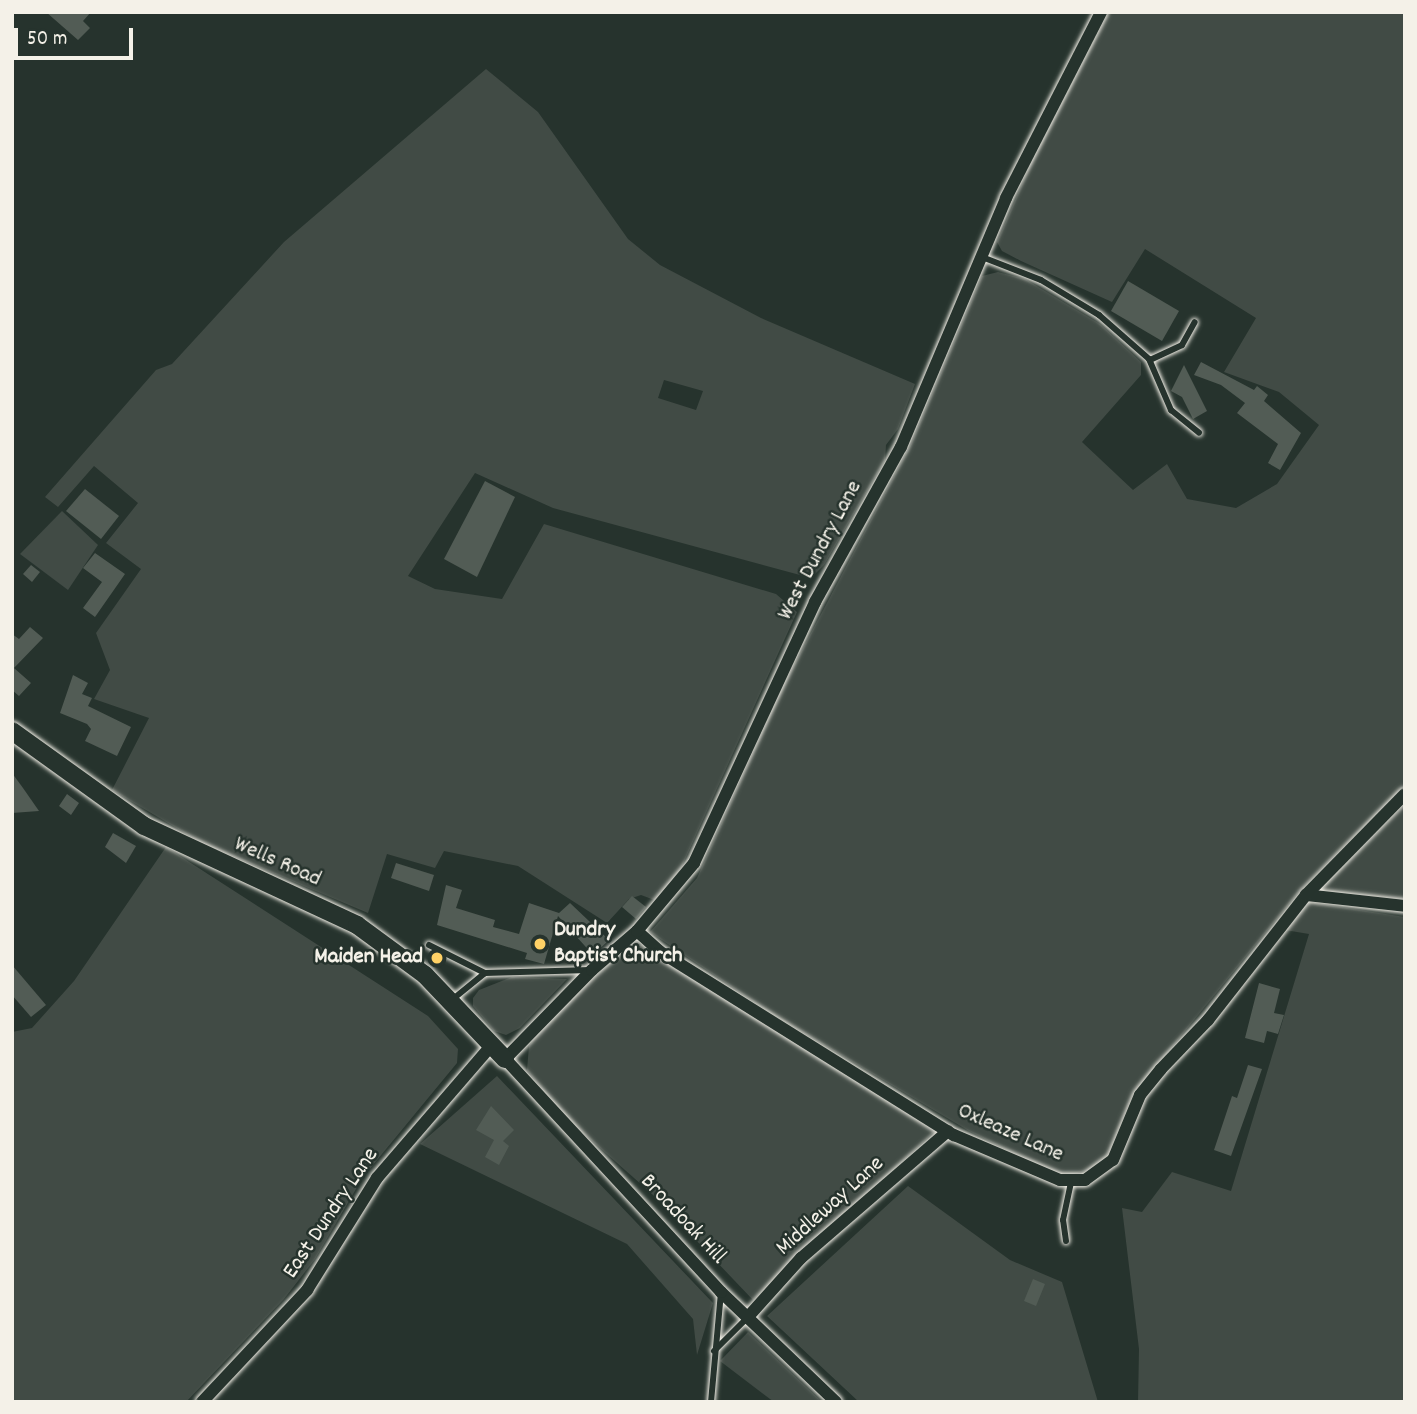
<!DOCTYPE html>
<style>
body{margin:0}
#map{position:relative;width:1417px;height:1414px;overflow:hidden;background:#26332d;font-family:Dekko,sans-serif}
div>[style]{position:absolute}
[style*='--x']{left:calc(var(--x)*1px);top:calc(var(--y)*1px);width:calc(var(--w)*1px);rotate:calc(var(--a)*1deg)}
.green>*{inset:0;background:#414b45}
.building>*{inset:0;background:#525c55}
.roads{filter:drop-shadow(0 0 2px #f4f1e8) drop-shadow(0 0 2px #f4f1e8)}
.lane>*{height:6px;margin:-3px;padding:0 3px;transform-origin:3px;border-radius:3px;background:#26332d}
.street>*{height:12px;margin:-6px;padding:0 6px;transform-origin:6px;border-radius:6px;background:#26332d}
.secondary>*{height:18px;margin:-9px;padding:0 9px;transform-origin:9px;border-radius:9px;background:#26332d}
.dots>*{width:19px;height:19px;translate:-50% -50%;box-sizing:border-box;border:4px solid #26332d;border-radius:50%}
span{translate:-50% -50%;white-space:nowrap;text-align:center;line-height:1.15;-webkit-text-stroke:5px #26332d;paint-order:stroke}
.street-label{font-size:23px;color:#f4f1e8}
.poi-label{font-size:23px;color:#f4f1e8;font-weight:700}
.left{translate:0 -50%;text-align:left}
.right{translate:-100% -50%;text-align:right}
.frame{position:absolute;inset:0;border:14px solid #f4f1e8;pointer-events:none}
.scale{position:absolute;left:14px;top:28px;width:119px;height:32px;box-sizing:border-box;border:4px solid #f4f1e8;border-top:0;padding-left:9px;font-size:21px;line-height:24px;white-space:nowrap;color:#f4f1e8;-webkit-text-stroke:5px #26332d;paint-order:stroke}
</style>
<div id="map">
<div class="green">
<div style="clip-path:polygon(1109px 12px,1405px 12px,1405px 785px,1302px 888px,1132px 1096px,1109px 1152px,1097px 1168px,1061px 1177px,969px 1131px,772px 1014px,650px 932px,697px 878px,783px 686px,911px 444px,982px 276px,998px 272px,1025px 279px,1100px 324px,1141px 362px,1141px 375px,1082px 442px,1133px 490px,1167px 464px,1187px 499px,1236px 508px,1277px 484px,1319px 425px,1279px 392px,1224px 372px,1256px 318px,1145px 249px,1112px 302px,1021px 261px,1002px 251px,997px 242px,1032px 161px)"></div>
<div style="clip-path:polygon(evenodd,486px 69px,538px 112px,628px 239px,660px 265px,761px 318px,915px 384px,898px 429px,886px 445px,885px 460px,824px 565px,811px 578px,553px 508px,475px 473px,408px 576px,435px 589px,502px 599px,544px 524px,776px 594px,797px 612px,682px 866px,657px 901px,641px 895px,629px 899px,607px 923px,518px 866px,444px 851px,435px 868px,387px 854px,368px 913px,202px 843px,112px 790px,149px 718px,94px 699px,110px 670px,96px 633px,141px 569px,106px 543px,138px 503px,94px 466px,58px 507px,45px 497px,156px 370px,172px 364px,284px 242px,486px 69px,664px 380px,703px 391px,696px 410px,658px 398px,664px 380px)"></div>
<div style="clip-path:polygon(62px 511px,98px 545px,68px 590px,20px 554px)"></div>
<div style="clip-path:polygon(1405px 805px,1405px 899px,1318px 891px)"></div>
<div style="clip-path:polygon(166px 847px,428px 1016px,458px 1049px,457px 1063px,363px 1177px,315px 1259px,284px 1299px,186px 1402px,12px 1402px,12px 1032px,32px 1028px,74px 981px)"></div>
<div style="clip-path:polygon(1308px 902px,1405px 917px,1405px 1402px,1138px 1402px,1139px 1349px,1122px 1208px,1142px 1212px,1172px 1172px,1231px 1191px,1309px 934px,1285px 930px)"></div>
<div style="clip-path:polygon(631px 945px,642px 945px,935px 1131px,753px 1300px,652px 1194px,563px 1115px,527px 1070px,529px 1046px,550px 1016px)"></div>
<div style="clip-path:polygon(512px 977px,567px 979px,520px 1028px,506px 1035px,494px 1031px,473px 1006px,473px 998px,479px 990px)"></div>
<div style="clip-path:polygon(497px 1076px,713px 1303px,697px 1355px,693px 1319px,627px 1244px,420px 1144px)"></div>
<div style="clip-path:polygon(908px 1186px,1010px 1260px,1062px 1282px,1098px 1402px,859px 1402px,767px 1316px)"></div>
<div style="clip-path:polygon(748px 1332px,822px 1402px,774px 1402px,720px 1361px)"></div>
</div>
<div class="building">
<div style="clip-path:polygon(46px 12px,91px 12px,83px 21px,90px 28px,78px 40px)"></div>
<div style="clip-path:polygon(1128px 281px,1179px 311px,1162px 341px,1111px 311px)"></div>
<div style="clip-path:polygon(1201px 362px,1254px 390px,1257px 386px,1268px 395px,1264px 401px,1301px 433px,1280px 470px,1268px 463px,1278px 444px,1237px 413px,1245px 403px,1221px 385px,1194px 375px)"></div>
<div style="clip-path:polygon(1184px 365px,1207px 411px,1193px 419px,1182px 397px,1171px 391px)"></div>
<div style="clip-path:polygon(485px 481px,515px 497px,477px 577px,444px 559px)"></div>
<div style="clip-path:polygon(85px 489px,119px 516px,101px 539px,66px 511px)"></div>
<div style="clip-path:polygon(95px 553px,125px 574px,95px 617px,83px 608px,102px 582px,83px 568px)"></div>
<div style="clip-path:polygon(31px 565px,40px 572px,32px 582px,23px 574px)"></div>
<div style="clip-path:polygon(30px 627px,43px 638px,14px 668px,31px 683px,19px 696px,12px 690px,12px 634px,19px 639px)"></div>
<div style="clip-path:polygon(73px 675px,88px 683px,82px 694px,92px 698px,88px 706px,131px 727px,117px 756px,85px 741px,91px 729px,87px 724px,60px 713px)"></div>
<div style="clip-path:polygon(12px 773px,23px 788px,39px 811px,12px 813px)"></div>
<div style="clip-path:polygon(67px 794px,79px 803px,71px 815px,59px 806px)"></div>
<div style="clip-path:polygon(113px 833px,136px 846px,126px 863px,105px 847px)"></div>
<div style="clip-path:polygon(396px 863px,434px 875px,429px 891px,391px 878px)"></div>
<div style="clip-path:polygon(446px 885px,462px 890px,456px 908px,495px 920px,493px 927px,519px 934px,529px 903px,559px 913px,570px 903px,609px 940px,593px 955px,558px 916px,544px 964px,525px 959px,527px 953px,437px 925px)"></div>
<div style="clip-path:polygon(632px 896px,646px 907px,636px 919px,622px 907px)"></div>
<div style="clip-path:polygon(12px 965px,46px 1005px,31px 1017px,12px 995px)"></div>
<div style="clip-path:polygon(1259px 983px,1280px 989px,1274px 1013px,1284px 1015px,1278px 1034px,1267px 1031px,1264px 1043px,1245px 1038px)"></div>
<div style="clip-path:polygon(1248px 1065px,1262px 1069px,1231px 1156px,1214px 1150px,1232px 1096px,1237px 1098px)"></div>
<div style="clip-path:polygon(491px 1106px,514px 1130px,503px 1141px,509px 1146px,499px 1165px,485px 1157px,494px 1140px,476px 1130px)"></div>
<div style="clip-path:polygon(1033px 1279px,1045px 1284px,1036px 1306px,1024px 1301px)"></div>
</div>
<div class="roads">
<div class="lane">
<div style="--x:982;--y:257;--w:63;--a:21.3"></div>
<div style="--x:1041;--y:280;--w:68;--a:31.1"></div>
<div style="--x:1099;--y:315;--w:67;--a:41.3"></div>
<div style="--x:1149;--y:359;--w:56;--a:66.7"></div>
<div style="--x:1171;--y:410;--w:36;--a:39"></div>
<div style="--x:1150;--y:360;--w:35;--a:-25"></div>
<div style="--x:1182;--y:345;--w:26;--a:-61"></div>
<div style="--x:429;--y:945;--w:63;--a:26.6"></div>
<div style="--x:453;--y:999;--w:41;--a:-39.1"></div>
<div style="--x:485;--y:973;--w:105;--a:-1.6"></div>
<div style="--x:1066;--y:1241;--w:21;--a:-98"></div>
<div style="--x:1063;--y:1220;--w:39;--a:-78"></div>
<div style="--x:714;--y:1351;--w:47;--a:-45"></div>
<div style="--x:711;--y:1402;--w:110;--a:-84.8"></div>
</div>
<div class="street">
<div style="--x:1306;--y:895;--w:100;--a:6.3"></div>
<div style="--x:637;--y:931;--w:30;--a:42"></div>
<div style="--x:659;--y:951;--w:348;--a:32"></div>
<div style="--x:954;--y:1135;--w:115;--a:23"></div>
<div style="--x:1060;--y:1180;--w:25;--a:0"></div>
<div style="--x:1085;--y:1180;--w:34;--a:-36"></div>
<div style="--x:1113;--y:1160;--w:70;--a:-67.4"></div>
<div style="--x:1140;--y:1095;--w:33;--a:-51"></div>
<div style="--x:1161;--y:1069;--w:68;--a:-46.2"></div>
<div style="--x:1208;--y:1020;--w:159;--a:-51.9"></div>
<div style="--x:1306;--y:895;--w:141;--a:-45.6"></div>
<div style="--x:747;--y:1318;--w:81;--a:-48"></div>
<div style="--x:801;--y:1258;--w:194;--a:-40.8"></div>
<div style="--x:202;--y:1402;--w:154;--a:-46.8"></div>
<div style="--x:307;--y:1290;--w:132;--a:-58"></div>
<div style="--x:377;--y:1178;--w:176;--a:-49.2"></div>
<div style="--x:836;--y:1402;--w:159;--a:-136.3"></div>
<div style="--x:721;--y:1292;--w:318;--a:-132.8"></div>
<div style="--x:505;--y:1059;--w:124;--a:-45.7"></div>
<div style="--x:592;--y:970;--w:60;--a:-40.9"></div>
<div style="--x:637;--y:931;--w:89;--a:-50"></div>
<div style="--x:694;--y:863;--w:288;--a:-65.1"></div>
<div style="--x:815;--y:602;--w:177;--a:-61"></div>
<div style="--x:901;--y:447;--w:270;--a:-67.1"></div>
<div style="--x:1006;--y:198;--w:209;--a:-62.9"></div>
</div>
<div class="secondary">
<div style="--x:12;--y:731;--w:163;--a:35.7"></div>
<div style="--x:144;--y:826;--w:235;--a:24.9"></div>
<div style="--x:357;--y:925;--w:84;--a:36.3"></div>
<div style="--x:425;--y:975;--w:116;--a:46.4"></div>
</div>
</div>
<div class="dots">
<div style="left:540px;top:944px;background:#ffd166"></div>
<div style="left:437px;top:958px;background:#ffd166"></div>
</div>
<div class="street-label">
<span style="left:821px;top:551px;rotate:-62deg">West Dundry Lane</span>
<span style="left:277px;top:863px;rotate:24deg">Wells Road</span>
<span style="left:1010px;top:1134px;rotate:24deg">Oxleaze Lane</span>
<span style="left:831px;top:1207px;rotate:-42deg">Middleway Lane</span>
<span style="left:332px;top:1214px;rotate:-56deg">East Dundry Lane</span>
<span style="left:682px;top:1220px;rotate:47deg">Broadoak Hill</span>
</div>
<div class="poi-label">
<span class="left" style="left:554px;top:944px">Dundry<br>Baptist Church</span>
<span class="right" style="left:423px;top:958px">Maiden Head</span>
</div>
<div class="frame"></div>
<div class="scale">50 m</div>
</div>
